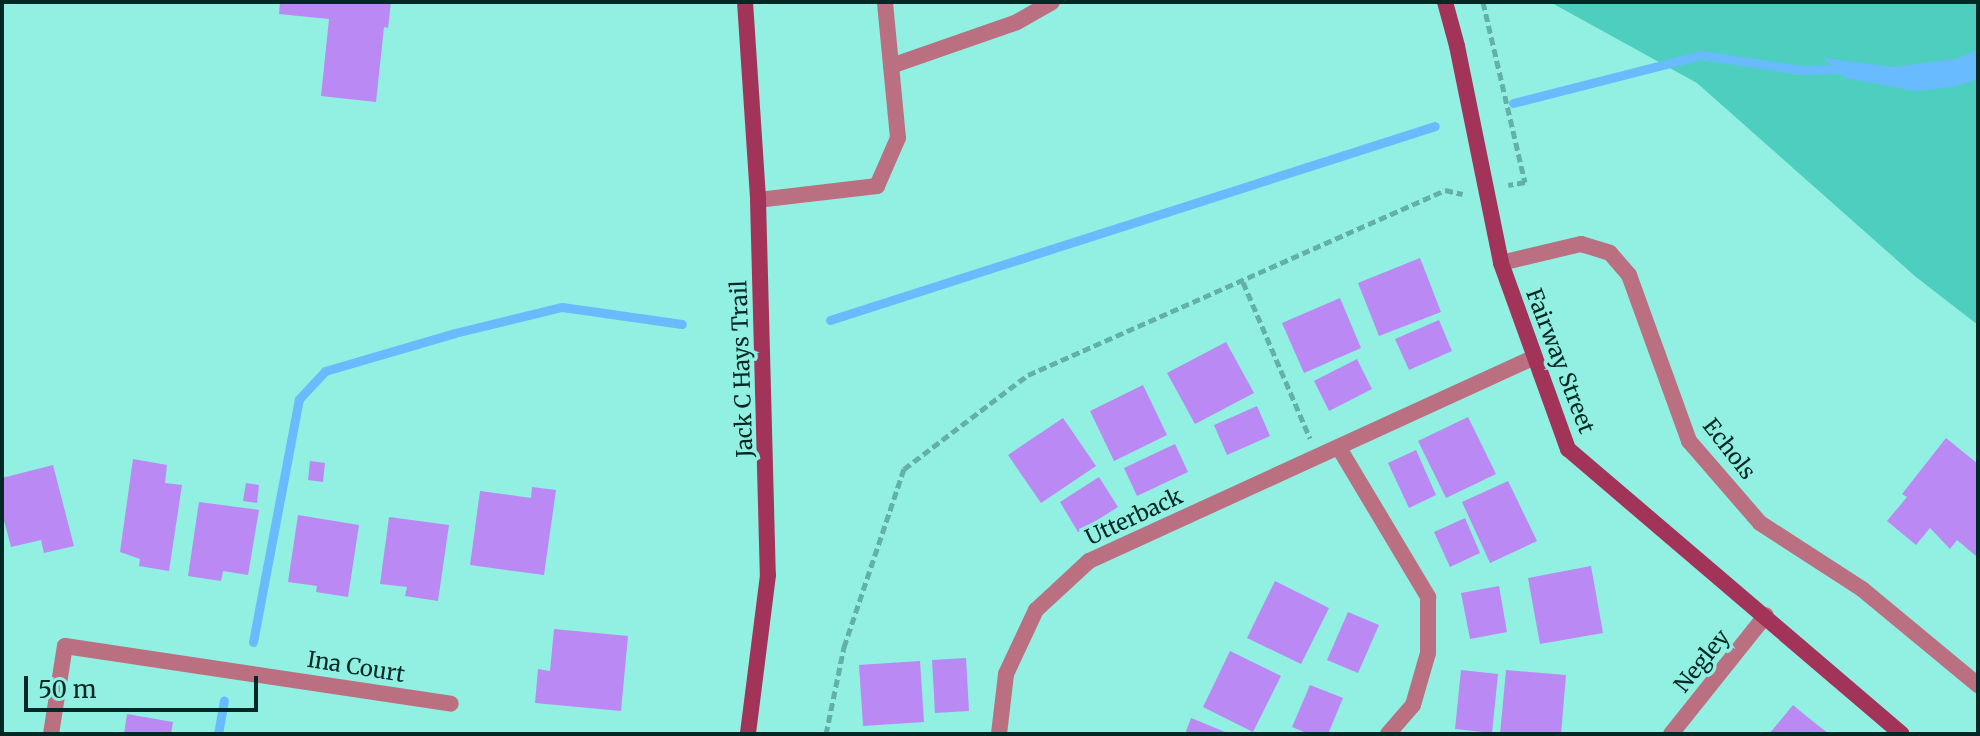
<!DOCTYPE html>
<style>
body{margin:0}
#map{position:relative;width:1980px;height:736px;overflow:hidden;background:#91f0e2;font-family:Merriweather,serif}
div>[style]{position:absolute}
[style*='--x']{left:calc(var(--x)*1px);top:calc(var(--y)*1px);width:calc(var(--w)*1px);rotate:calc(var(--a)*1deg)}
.green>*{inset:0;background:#4ecebf}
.water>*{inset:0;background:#67bbfe}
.stream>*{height:9px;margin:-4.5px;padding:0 4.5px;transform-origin:4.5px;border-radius:4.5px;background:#67bbfe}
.building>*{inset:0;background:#ba89f3}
.path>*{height:5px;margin-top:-2.5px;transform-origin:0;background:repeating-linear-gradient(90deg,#63b1a6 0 8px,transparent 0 12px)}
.lane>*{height:16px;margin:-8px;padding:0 8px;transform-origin:8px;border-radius:8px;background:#bb7082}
.street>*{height:16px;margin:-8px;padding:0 8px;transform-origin:8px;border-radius:8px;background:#bb7082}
.secondary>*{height:16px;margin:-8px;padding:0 8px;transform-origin:8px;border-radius:8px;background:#a33459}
span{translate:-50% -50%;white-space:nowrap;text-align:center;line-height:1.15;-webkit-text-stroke:7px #91f0e2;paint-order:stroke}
.street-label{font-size:22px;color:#002824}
.frame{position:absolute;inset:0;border:4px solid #002824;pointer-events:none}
.scale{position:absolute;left:24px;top:676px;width:234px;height:36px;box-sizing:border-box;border:4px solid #002824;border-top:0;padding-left:10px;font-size:24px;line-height:28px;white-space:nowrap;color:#002824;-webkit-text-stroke:6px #91f0e2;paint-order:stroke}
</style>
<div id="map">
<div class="green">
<div style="clip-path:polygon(1550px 2px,1978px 2px,1978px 325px,1916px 277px,1697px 83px)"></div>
</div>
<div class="water">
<div style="clip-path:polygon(1978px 50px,1978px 79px,1953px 87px,1915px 91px,1845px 78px,1823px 58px,1893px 67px,1956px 59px)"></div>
</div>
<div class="stream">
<div style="--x:1513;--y:103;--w:194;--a:-14.3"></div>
<div style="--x:1701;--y:55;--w:101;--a:8.5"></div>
<div style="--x:1801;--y:70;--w:41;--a:-1.4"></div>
<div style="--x:830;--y:320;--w:635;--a:-17.78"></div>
<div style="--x:253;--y:642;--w:247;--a:-79.3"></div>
<div style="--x:299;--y:399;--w:38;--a:-47"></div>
<div style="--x:325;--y:371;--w:135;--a:-16.3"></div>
<div style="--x:455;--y:333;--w:110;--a:-13.7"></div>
<div style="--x:562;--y:307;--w:121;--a:8.1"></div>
<div style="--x:218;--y:734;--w:34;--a:-80"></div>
</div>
<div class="building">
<div style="clip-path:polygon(280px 2px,391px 2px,388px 28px,384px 27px,376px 102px,321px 96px,329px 19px,279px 14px)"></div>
<div style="clip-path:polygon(1420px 258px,1441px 312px,1379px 336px,1358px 283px)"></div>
<div style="clip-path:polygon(1340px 298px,1361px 348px,1304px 373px,1282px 323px)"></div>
<div style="clip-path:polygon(1439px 320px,1452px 351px,1409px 370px,1395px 339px)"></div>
<div style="clip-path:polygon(1226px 342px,1254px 393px,1195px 424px,1167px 373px)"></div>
<div style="clip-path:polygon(1357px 359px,1372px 389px,1329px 411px,1314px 381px)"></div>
<div style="clip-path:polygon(1143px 385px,1167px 435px,1114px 461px,1090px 411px)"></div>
<div style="clip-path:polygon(1257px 406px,1270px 436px,1227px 455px,1214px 425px)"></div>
<div style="clip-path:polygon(1468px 417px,1496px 474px,1446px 498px,1418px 441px)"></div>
<div style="clip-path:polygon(1063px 418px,1096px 466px,1041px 503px,1008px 455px)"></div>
<div style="clip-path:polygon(1946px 438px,1978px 464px,1976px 556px,1957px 540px,1950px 549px,1930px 528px,1916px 545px,1887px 521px,1907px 497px,1902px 494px)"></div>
<div style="clip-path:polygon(1175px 444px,1188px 472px,1137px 496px,1124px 468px)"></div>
<div style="clip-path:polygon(1416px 450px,1436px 495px,1409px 508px,1388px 463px)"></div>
<div style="clip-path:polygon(133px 459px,167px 465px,165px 483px,182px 485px,169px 571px,139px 566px,140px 559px,120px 552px)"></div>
<div style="clip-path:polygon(310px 461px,325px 463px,323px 482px,308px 480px)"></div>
<div style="clip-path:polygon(53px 465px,74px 546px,44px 553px,41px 540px,11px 547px,2px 513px,2px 478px)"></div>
<div style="clip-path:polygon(1099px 477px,1118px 507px,1078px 532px,1060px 502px)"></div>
<div style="clip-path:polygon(1508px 481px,1537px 541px,1490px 563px,1462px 502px)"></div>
<div style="clip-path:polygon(246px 483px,259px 485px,257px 503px,243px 501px)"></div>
<div style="clip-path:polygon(532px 487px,556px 490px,544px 575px,470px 565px,480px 491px,531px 498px)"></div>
<div style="clip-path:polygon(199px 502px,259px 510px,248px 575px,223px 571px,221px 581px,188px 576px)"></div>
<div style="clip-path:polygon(298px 515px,359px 525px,348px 597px,316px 592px,317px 586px,288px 582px)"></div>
<div style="clip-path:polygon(389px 517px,449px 525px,438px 601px,405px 596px,407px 587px,380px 584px)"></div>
<div style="clip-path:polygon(1465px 518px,1480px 553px,1450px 567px,1434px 532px)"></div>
<div style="clip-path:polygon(1591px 566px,1603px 633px,1540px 644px,1528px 578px)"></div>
<div style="clip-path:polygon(1275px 581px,1329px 608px,1301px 664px,1247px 638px)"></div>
<div style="clip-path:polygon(1499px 586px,1507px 632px,1470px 639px,1461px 593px)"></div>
<div style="clip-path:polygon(1348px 612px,1379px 625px,1358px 673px,1327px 660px)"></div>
<div style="clip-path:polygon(554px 629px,628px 636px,621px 711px,535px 703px,538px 669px,550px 671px)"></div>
<div style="clip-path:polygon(1230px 651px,1281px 676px,1253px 732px,1203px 707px)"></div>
<div style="clip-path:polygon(966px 658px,969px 711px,935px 713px,932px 660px)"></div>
<div style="clip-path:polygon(920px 661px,924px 722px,863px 726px,859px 665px)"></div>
<div style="clip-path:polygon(1461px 670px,1498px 674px,1492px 733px,1455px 729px)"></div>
<div style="clip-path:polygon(1506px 670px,1566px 675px,1561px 734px,1500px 734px)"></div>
<div style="clip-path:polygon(1310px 685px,1343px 698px,1328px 734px,1309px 734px,1292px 727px)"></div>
<div style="clip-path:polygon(1793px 705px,1805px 715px,1829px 734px,1769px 734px)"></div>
<div style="clip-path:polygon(127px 714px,173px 722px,171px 734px,124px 734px)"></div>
<div style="clip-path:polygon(1191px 718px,1230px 734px,1185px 734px)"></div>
</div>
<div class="path">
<div style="--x:1483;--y:2;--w:185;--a:76.9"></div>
<div style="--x:1525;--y:182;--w:17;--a:170"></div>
<div style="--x:1243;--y:282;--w:170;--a:66.8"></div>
<div style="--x:826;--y:734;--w:89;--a:-78.3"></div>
<div style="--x:844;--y:647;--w:188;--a:-71.4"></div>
<div style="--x:904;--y:469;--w:156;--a:-37.2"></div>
<div style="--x:1028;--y:375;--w:456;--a:-23.9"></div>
<div style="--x:1445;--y:190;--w:18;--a:13"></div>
</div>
<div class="lane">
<div style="--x:891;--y:66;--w:133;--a:-19.2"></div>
<div style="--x:1017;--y:22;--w:40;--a:-29.7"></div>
<div style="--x:758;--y:200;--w:120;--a:-6.7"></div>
<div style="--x:877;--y:186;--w:52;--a:-66.4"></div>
<div style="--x:898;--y:138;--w:137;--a:-95.5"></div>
</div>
<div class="street">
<div style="--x:1501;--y:263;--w:82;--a:-13.4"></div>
<div style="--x:1581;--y:244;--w:30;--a:17"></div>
<div style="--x:1610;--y:253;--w:29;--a:49"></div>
<div style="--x:1629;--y:275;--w:177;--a:70.1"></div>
<div style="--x:1689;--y:441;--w:108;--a:49.1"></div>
<div style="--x:1760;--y:523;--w:121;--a:32.9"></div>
<div style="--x:1862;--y:589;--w:151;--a:39.6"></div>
<div style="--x:1339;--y:448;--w:174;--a:59.1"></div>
<div style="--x:1428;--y:597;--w:56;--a:90"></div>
<div style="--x:1428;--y:653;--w:54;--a:106.1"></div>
<div style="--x:1413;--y:705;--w:38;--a:131"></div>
<div style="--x:51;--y:734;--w:89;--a:-81"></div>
<div style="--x:65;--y:646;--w:390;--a:8.5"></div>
<div style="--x:999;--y:734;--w:60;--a:-83.3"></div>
<div style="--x:1006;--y:674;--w:71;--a:-64.9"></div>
<div style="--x:1036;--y:610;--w:72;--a:-42.8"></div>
<div style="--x:1089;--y:561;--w:490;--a:-24.6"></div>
<div style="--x:1671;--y:734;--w:152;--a:-51.4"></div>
</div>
<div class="secondary">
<div style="--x:745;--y:2;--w:198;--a:86.2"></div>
<div style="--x:758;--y:200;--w:375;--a:88.5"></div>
<div style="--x:768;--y:575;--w:160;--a:97.2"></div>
<div style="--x:1445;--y:2;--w:46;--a:74.7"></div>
<div style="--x:1457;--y:46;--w:221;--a:78.5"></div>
<div style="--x:1501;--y:263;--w:198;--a:70.2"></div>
<div style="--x:1568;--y:449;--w:439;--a:40.5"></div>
</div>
<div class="street-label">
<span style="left:1560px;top:361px;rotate:69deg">Fairway Street</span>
<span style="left:742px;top:369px;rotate:-92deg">Jack C Hays Trail</span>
<span style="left:1729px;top:449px;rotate:52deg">Echols</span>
<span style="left:1134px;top:517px;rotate:-25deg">Utterback</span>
<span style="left:1702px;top:661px;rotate:-51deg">Negley</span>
<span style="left:356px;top:667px;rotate:9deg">Ina Court</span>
</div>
<div class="frame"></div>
<div class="scale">50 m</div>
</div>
